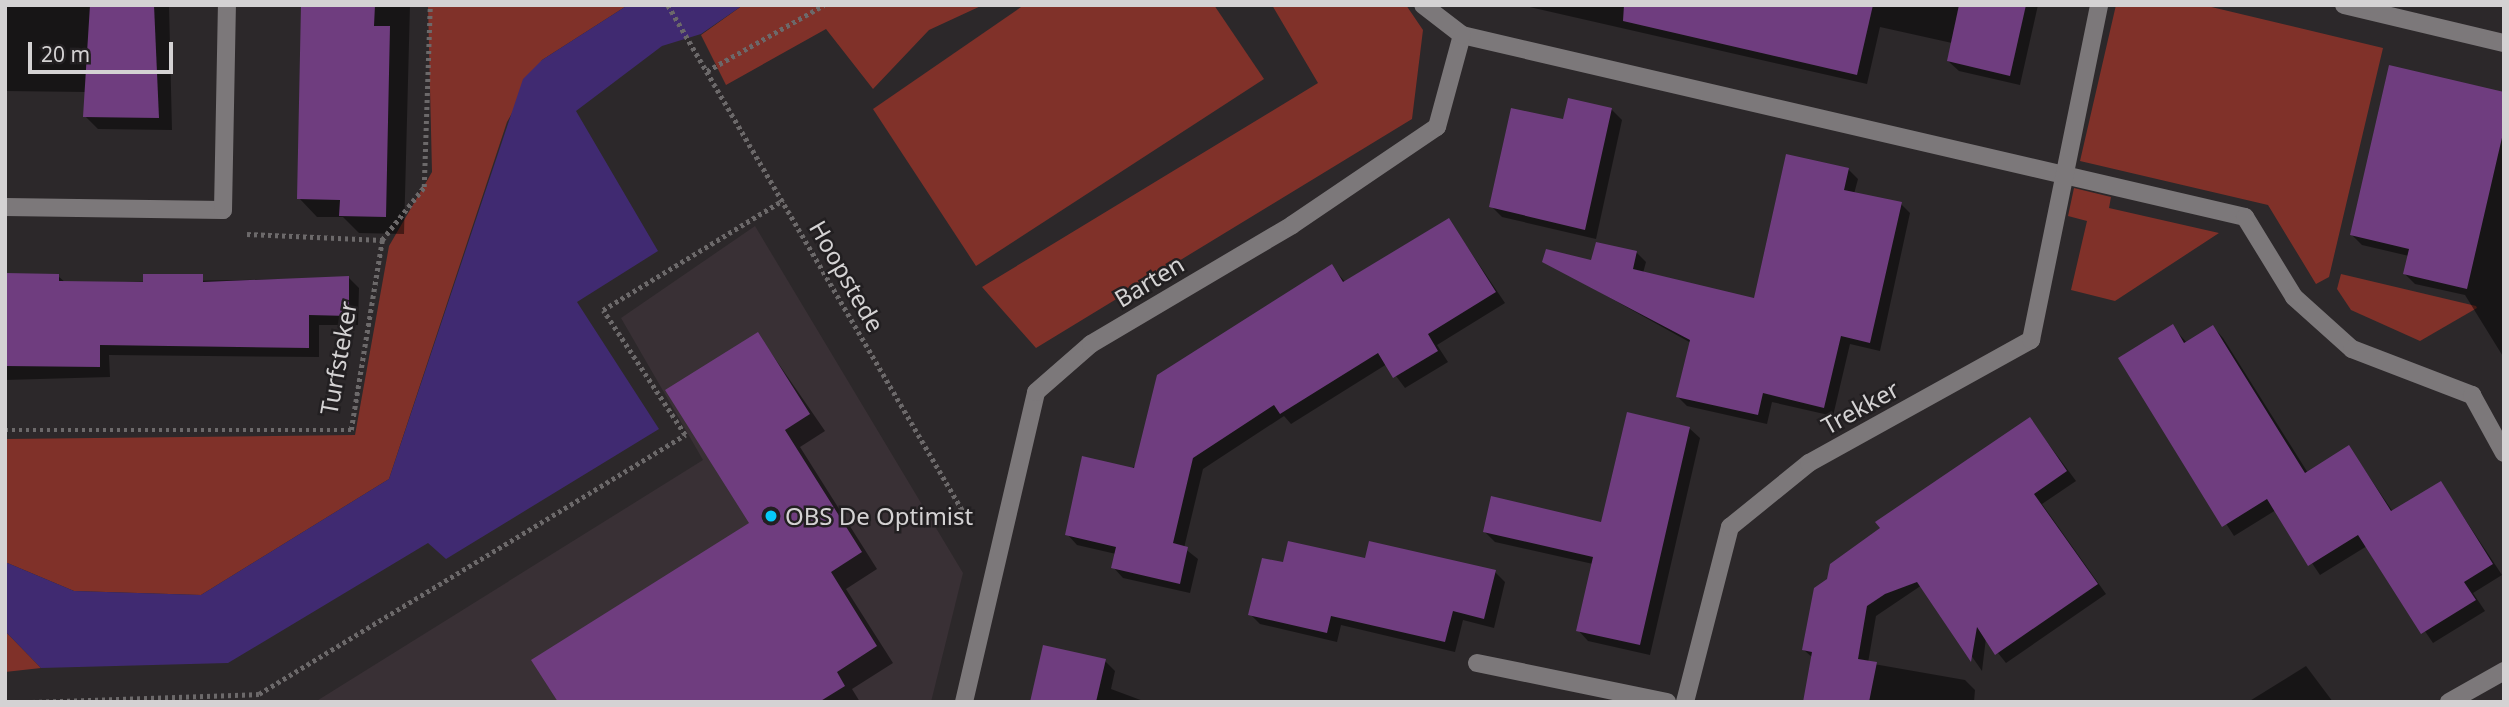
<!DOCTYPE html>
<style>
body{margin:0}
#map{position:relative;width:2509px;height:707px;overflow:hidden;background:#2c282a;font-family:"Noto Sans",sans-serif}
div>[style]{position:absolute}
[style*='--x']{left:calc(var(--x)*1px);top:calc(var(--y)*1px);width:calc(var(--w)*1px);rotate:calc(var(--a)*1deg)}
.built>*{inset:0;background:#393035}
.green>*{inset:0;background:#803129}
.water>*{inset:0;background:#402a71}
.shadow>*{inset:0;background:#0007}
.building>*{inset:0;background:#6f3d7f}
.path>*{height:4.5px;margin-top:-2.25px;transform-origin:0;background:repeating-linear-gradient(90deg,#6c696a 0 3.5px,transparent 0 7px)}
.minor>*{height:18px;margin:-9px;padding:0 9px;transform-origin:9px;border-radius:9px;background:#7c787a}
.dots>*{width:19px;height:19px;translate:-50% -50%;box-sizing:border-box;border:4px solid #221f21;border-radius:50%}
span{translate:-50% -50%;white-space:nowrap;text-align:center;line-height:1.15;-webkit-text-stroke:5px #221f21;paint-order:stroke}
.street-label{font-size:24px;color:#d4d2d3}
.poi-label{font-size:24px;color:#d4d2d3}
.left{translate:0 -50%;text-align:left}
.frame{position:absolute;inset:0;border:7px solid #d4d2d3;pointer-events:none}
.scale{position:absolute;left:28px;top:42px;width:145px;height:32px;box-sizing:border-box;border:4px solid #d4d2d3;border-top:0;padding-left:9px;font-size:21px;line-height:24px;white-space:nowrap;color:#d4d2d3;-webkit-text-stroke:5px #221f21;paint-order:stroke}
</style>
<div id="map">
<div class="built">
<div style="clip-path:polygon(755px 226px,963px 573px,931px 702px,315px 702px,703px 460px,621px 318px)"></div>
</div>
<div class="green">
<div style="clip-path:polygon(428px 5px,628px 5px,542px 60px,507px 122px,389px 479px,201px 595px,74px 591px,5px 562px,5px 439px,355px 435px,389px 246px,432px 172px)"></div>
<div style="clip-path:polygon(743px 5px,983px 5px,929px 30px,873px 89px,826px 29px,726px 85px,701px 35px)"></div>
<div style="clip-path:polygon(1024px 5px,1214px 5px,1264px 79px,976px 266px,873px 109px)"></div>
<div style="clip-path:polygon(1272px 5px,1406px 5px,1423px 30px,1412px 119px,1036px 348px,982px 287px,1318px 83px)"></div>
<div style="clip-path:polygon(2116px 5px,2203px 5px,2383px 48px,2329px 277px,2316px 284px,2268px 205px,2080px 161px)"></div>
<div style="clip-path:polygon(2074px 188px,2111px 197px,2109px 208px,2219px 233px,2115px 301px,2071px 290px,2087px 221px,2068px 216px)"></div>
<div style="clip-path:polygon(2341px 274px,2476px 306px,2477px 308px,2420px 341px,2351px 310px,2337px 289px)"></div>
<div style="clip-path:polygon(5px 631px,41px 668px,5px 672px)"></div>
</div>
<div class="water">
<div style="clip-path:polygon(628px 5px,743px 5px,701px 34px,662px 46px,576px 111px,658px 251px,577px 302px,659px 429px,446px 559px,428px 543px,228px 663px,41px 668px,5px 631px,5px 562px,74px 591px,201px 595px,389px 479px,523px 79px,542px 60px)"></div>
</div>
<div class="shadow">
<div style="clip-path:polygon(5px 5px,169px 5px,172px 130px,98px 129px,85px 116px,86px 92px,5px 91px)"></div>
<div style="clip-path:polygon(304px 5px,410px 5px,404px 234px,359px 233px,343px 217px,317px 217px,299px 198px)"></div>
<div style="clip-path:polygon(1521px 5px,2038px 5px,2020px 85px,1959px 71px,1948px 61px,1952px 43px,1880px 27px,1867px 84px)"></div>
<div style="clip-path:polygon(2504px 94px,2504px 358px,2465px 295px,2415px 284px,2405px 274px,2409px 256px,2362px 245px,2352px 235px)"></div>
<div style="clip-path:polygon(1611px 109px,1622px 120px,1596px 239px,1502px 217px,1491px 206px,1564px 121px)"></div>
<div style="clip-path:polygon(1848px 169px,1858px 179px,1854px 194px,1901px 204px,1910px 213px,1880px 351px,1850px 344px,1833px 416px,1772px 402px,1767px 424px,1687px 406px,1678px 397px,1691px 343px,1544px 261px,1593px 262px,1637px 253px,1646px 262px,1643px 273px,1756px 300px)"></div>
<div style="clip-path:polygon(1449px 220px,1505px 303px,1437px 345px,1448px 362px,1405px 388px,1387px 364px,1291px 424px,1284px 416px,1203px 469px,1184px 548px,1198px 559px,1190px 593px,1123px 578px,1113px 567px,1116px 554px,1077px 545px,1067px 534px,1332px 267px,1346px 283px)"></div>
<div style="clip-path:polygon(5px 275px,58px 276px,66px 283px,349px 278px,359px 288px,358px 325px,319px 325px,319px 357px,109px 355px,110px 377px,5px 380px)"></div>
<div style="clip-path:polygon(2172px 326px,2187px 343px,2213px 327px,2223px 338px,2308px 473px,2349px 447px,2393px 512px,2441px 483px,2502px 575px,2473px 593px,2485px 611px,2433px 643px,2367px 546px,2320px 575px,2276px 510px,2234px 536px,2120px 359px)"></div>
<div style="clip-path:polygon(758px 334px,825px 431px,800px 447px,877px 569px,846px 589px,893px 663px,852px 689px,860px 702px,560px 702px,751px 524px)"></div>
<div style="clip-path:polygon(2030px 419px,2076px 481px,2042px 504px,2106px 594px,2006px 663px,1986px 638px,1982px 671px,1922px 585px,1876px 616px,1868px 663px,1965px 680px,1975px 690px,1974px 702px,1805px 702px,1813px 658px,1804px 650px)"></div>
<div style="clip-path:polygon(1689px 428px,1700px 438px,1650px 655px,1588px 641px,1578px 630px,1593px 564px,1495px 542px,1484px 531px,1603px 524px)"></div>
<div style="clip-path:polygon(1284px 564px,1495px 572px,1505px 582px,1494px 628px,1463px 620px,1455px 652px,1341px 625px,1337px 642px,1260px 624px,1250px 614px)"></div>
<div style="clip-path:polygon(1105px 661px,1115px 671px,1111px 689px,1146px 702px,1031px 702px)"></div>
<div style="clip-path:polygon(2306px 666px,2333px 702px,2248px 702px)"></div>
</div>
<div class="building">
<div style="clip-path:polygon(90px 5px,154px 5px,159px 118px,83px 117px)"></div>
<div style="clip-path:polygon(301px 5px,375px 5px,374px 26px,390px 26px,386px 217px,339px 216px,340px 200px,297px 199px)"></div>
<div style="clip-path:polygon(1624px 5px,1873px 5px,1857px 75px,1623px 21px)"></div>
<div style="clip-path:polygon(1959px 5px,2026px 5px,2010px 76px,1947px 61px)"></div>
<div style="clip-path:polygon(2389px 65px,2504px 92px,2504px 129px,2467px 289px,2403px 274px,2409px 249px,2350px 235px)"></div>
<div style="clip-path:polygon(1568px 98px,1612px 108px,1585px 230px,1489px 207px,1511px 108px,1563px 119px)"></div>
<div style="clip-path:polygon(1786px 154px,1849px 168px,1844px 190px,1902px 202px,1870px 343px,1841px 336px,1824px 408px,1763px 393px,1758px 415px,1676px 397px,1690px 340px,1542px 262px,1546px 249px,1591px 260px,1596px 242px,1637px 251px,1633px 269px,1754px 298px)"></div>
<div style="clip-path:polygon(1449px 218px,1496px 292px,1428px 334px,1438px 351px,1393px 378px,1378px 353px,1280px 414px,1274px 405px,1193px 458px,1173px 543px,1188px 547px,1180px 584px,1111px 568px,1116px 547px,1065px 535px,1082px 456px,1134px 468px,1157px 375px,1332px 264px,1343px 282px)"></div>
<div style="clip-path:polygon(5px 273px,59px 274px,59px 281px,143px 282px,143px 274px,203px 274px,203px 282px,349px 276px,349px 316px,309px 315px,309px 348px,100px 345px,100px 367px,5px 366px)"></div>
<div style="clip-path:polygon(2173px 324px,2184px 343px,2213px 325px,2305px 473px,2349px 445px,2391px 511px,2441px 481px,2493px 564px,2464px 582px,2476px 600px,2421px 634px,2358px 535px,2308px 566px,2267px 499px,2222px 527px,2118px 358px)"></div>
<div style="clip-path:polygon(758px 332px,810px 414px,785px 430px,862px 552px,831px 572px,877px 646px,837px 672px,845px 686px,819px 702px,558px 702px,531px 660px,749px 523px,665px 390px)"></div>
<div style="clip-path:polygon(1627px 412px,1690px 427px,1640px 645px,1576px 631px,1593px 557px,1483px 532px,1491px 496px,1601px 522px)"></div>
<div style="clip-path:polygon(2030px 417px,2067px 471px,2034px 494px,2098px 584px,1995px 655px,1977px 627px,1971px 662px,1917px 582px,1885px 594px,1867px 606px,1858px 659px,1877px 662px,1869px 702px,1803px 702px,1812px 652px,1802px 650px,1814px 588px,1827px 579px,1830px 564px,1880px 528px,1875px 522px)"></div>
<div style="clip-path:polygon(1288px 541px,1365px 558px,1369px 541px,1496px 570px,1484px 619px,1453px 611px,1445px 642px,1331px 616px,1327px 633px,1248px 615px,1262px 558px,1283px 562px)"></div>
<div style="clip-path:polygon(1043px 645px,1106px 659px,1096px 702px,1030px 702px)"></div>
</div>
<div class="path">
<div style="--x:668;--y:5;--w:602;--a:59.77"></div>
<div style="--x:707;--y:71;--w:134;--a:-29.4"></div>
<div style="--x:247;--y:234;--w:135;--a:2.5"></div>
<div style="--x:5;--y:430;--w:346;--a:0"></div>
<div style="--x:351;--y:430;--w:193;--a:-80.7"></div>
<div style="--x:382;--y:240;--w:68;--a:-51.6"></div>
<div style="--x:424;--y:187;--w:182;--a:-88.1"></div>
<div style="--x:32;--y:702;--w:227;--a:-2"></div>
<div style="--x:259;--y:694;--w:499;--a:-31.3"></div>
<div style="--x:685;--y:435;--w:149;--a:-123.3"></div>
<div style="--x:603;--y:310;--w:211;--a:-31.4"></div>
</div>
<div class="minor">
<div style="--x:2344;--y:5;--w:164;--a:13.4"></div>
<div style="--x:1462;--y:35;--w:804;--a:13.09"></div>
<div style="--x:2245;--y:217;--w:94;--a:58.5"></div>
<div style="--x:2294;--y:297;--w:78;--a:41.9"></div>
<div style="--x:2352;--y:349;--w:129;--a:21"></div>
<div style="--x:2472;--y:395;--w:66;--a:61.1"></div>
<div style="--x:5;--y:207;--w:218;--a:0.8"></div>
<div style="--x:223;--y:210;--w:205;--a:-88.9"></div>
<div style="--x:1477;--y:663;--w:194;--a:11.6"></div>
<div style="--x:964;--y:702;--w:318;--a:-76.9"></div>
<div style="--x:1036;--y:392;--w:73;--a:-41.1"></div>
<div style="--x:1091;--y:344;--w:234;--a:-30.6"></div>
<div style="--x:1292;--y:225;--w:175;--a:-34.1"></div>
<div style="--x:1437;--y:127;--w:95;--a:-74.8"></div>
<div style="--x:1462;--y:35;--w:49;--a:-142.4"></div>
<div style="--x:1685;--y:702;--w:181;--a:-75.6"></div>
<div style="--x:1730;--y:527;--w:102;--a:-39"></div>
<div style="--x:1809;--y:463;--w:254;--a:-29"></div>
<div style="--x:2031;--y:340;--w:342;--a:-78.5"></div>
<div style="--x:2449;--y:702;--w:63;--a:-29.4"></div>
</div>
<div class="dots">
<div style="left:771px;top:516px;background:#06cbf9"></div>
</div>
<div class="street-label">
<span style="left:847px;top:276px;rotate:60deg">Hoopstede</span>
<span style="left:1149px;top:281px;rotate:-31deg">Barten</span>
<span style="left:338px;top:358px;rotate:-80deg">Turfsteker</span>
<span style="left:1860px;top:407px;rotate:-29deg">Trekker</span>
</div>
<div class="poi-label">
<span class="left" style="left:785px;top:516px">OBS De Optimist</span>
</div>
<div class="frame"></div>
<div class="scale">20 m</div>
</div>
